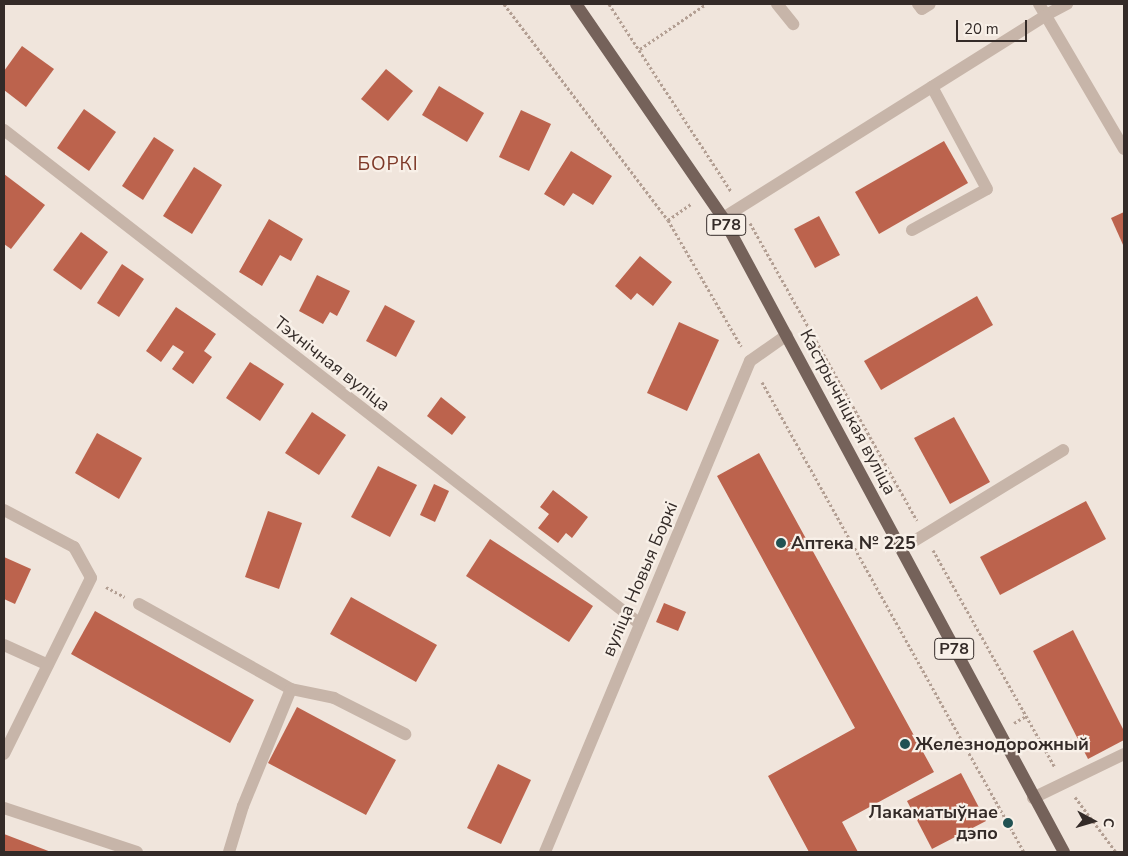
<!DOCTYPE html>
<meta charset="utf-8">
<style>
body{margin:0}
#map{position:relative;width:1128px;height:856px;overflow:hidden;background:#f0e5dc;font-family:"Nunito Sans",sans-serif}
div>[style]{position:absolute}
[style*='--x']{left:calc(var(--x)*1px);top:calc(var(--y)*1px);width:calc(var(--w)*1px);rotate:calc(var(--a)*1deg)}
.building>*{inset:0;background:#bc634d}
.path>*{height:3px;margin-top:-1.5px;transform-origin:0;background:repeating-linear-gradient(90deg,#b39f93 0 2.5px,transparent 0 5px)}
.lane>*{height:12px;margin:-6px;padding:0 6px;transform-origin:6px;border-radius:6px;background:#c7b5a9}
.street>*{height:12px;margin:-6px;padding:0 6px;transform-origin:6px;border-radius:6px;background:#c7b5a9}
.primary>*{height:12px;margin:-6px;padding:0 6px;transform-origin:6px;border-radius:6px;background:#75625a}
.dots>*{width:14px;height:14px;translate:-50% -50%;box-sizing:border-box;border:2px solid #f8f0e8;border-radius:50%}
span{translate:-50% -50%;white-space:nowrap;text-align:center;line-height:1.15;-webkit-text-stroke:4.5px #f8f0e8;paint-order:stroke}
.shield-label span{padding:1px 4px;background:#f8f0e8;border:1px solid;border-radius:4px;-webkit-text-stroke-width:0}
.shield-label{font-size:16px;color:#342b28;font-weight:700}
.street-label{font-size:18px;color:#342b28}
.poi-label{font-size:18px;color:#342b28;font-weight:700}
.left{translate:0 -50%;text-align:left}
.right{translate:-100% -50%;text-align:right}
.neighbourhood-label{font-size:19px;color:#7d3827;letter-spacing:1px}
.frame{position:absolute;inset:0;border:5px solid #342b28;pointer-events:none}
.north{position:absolute;left:1068px;top:796px;width:50px;height:50px;-webkit-text-stroke:4px #f8f0e8;paint-order:stroke;rotate:96deg;font-size:14px;font-weight:700;line-height:20px;text-align:center;color:#342b28}
.north::after{content:'';display:block;margin:auto;width:18px;height:22px;background:#342b28;clip-path:polygon(50% 0,100% 100%,50% 72%,0 100%)}
.scale{position:absolute;left:956px;top:20px;width:71px;height:22px;box-sizing:border-box;border:2px solid #342b28;border-top:0;padding-left:6px;font-size:15px;line-height:18px;white-space:nowrap;color:#342b28;-webkit-text-stroke:4px #f8f0e8;paint-order:stroke}
</style>
<div id="map">
<div class="building">
<div style="clip-path:polygon(22px 46px,54px 69px,26px 107px,4px 90px,4px 71px)"></div>
<div style="clip-path:polygon(386px 69px,413px 91px,388px 121px,361px 99px)"></div>
<div style="clip-path:polygon(439px 86px,484px 113px,467px 142px,422px 115px)"></div>
<div style="clip-path:polygon(84px 109px,116px 132px,89px 171px,57px 148px)"></div>
<div style="clip-path:polygon(521px 110px,551px 124px,529px 171px,499px 157px)"></div>
<div style="clip-path:polygon(154px 137px,174px 150px,143px 200px,122px 186px)"></div>
<div style="clip-path:polygon(944px 141px,968px 183px,879px 234px,855px 192px)"></div>
<div style="clip-path:polygon(571px 151px,612px 176px,593px 205px,573px 193px,564px 206px,544px 194px)"></div>
<div style="clip-path:polygon(194px 167px,222px 185px,192px 234px,163px 216px)"></div>
<div style="clip-path:polygon(4px 174px,45px 205px,11px 249px,4px 244px)"></div>
<div style="clip-path:polygon(1124px 212px,1124px 247px,1111px 218px)"></div>
<div style="clip-path:polygon(819px 216px,840px 255px,815px 268px,794px 229px)"></div>
<div style="clip-path:polygon(269px 219px,303px 239px,291px 261px,280px 255px,262px 286px,239px 272px)"></div>
<div style="clip-path:polygon(81px 232px,108px 252px,81px 290px,53px 270px)"></div>
<div style="clip-path:polygon(640px 256px,672px 282px,653px 306px,637px 293px,631px 300px,615px 286px)"></div>
<div style="clip-path:polygon(122px 264px,144px 279px,119px 317px,97px 303px)"></div>
<div style="clip-path:polygon(317px 275px,350px 291px,337px 316px,330px 312px,323px 324px,299px 311px)"></div>
<div style="clip-path:polygon(977px 296px,993px 325px,881px 390px,864px 361px)"></div>
<div style="clip-path:polygon(385px 305px,415px 321px,396px 357px,366px 341px)"></div>
<div style="clip-path:polygon(176px 307px,216px 334px,204px 351px,212px 357px,193px 384px,172px 369px,184px 352px,173px 345px,161px 362px,146px 351px)"></div>
<div style="clip-path:polygon(679px 322px,719px 340px,687px 411px,647px 393px)"></div>
<div style="clip-path:polygon(250px 362px,284px 384px,260px 421px,226px 398px)"></div>
<div style="clip-path:polygon(441px 397px,466px 417px,452px 435px,427px 416px)"></div>
<div style="clip-path:polygon(312px 412px,346px 435px,319px 475px,285px 453px)"></div>
<div style="clip-path:polygon(954px 417px,990px 482px,950px 504px,914px 438px)"></div>
<div style="clip-path:polygon(97px 433px,142px 458px,119px 499px,75px 473px)"></div>
<div style="clip-path:polygon(759px 453px,934px 772px,842px 822px,858px 852px,809px 852px,768px 776px,855px 728px,717px 476px)"></div>
<div style="clip-path:polygon(378px 466px,417px 485px,390px 537px,351px 517px)"></div>
<div style="clip-path:polygon(434px 484px,449px 491px,435px 522px,420px 515px)"></div>
<div style="clip-path:polygon(553px 490px,588px 517px,572px 538px,566px 533px,558px 543px,538px 528px,549px 514px,540px 507px)"></div>
<div style="clip-path:polygon(1086px 501px,1106px 539px,1000px 595px,980px 557px)"></div>
<div style="clip-path:polygon(268px 511px,302px 523px,279px 589px,245px 577px)"></div>
<div style="clip-path:polygon(490px 539px,593px 606px,569px 642px,466px 576px)"></div>
<div style="clip-path:polygon(4px 557px,31px 569px,15px 604px,4px 599px)"></div>
<div style="clip-path:polygon(351px 597px,437px 645px,416px 682px,330px 634px)"></div>
<div style="clip-path:polygon(664px 603px,686px 612px,678px 631px,656px 622px)"></div>
<div style="clip-path:polygon(95px 611px,254px 700px,230px 743px,71px 654px)"></div>
<div style="clip-path:polygon(1073px 630px,1124px 731px,1124px 740px,1088px 759px,1033px 651px)"></div>
<div style="clip-path:polygon(297px 707px,396px 760px,366px 815px,268px 763px)"></div>
<div style="clip-path:polygon(498px 764px,531px 780px,501px 844px,467px 828px)"></div>
<div style="clip-path:polygon(961px 773px,986px 821px,932px 849px,907px 801px)"></div>
<div style="clip-path:polygon(4px 834px,51px 852px,4px 852px)"></div>
</div>
<div class="path">
<div style="--x:504;--y:4;--w:271;--a:52.8"></div>
<div style="--x:668;--y:220;--w:146;--a:59.9"></div>
<div style="--x:609;--y:4;--w:223;--a:56.9"></div>
<div style="--x:640;--y:49;--w:80;--a:-34.3"></div>
<div style="--x:668;--y:220;--w:28;--a:-35"></div>
<div style="--x:750;--y:223;--w:341;--a:60.7"></div>
<div style="--x:762;--y:382;--w:538;--a:60.86"></div>
<div style="--x:933;--y:550;--w:249;--a:60.7"></div>
<div style="--x:106;--y:587;--w:21;--a:28"></div>
<div style="--x:1014;--y:723;--w:14;--a:-30"></div>
<div style="--x:967;--y:748;--w:19;--a:-28"></div>
<div style="--x:1075;--y:797;--w:69;--a:53.3"></div>
</div>
<div class="lane">
<div style="--x:777;--y:4;--w:26;--a:51"></div>
<div style="--x:918;--y:4;--w:6;--a:51"></div>
<div style="--x:922;--y:9;--w:9;--a:-32"></div>
<div style="--x:1046;--y:15;--w:24;--a:-28"></div>
<div style="--x:912;--y:230;--w:85;--a:-28.7"></div>
<div style="--x:987;--y:189;--w:116;--a:-118.3"></div>
<div style="--x:901;--y:549;--w:190;--a:-31.4"></div>
<div style="--x:139;--y:604;--w:174;--a:29.2"></div>
<div style="--x:291;--y:689;--w:44;--a:11.8"></div>
<div style="--x:334;--y:698;--w:80;--a:26.9"></div>
<div style="--x:4;--y:645;--w:48;--a:24.4"></div>
<div style="--x:1033;--y:798;--w:101;--a:-25.8"></div>
<div style="--x:4;--y:808;--w:140;--a:18.3"></div>
<div style="--x:229;--y:852;--w:48;--a:-73.1"></div>
<div style="--x:243;--y:806;--w:126;--a:-67.7"></div>
</div>
<div class="street">
<div style="--x:1039;--y:4;--w:168;--a:59.6"></div>
<div style="--x:4;--y:130;--w:805;--a:37.84"></div>
<div style="--x:723;--y:218;--w:381;--a:-32.1"></div>
<div style="--x:4;--y:510;--w:79;--a:27.9"></div>
<div style="--x:74;--y:547;--w:35;--a:61"></div>
<div style="--x:91;--y:578;--w:196;--a:116.3"></div>
<div style="--x:545;--y:852;--w:532;--a:-67.34"></div>
<div style="--x:750;--y:361;--w:45;--a:-35.1"></div>
</div>
<div class="primary">
<div style="--x:576;--y:4;--w:260;--a:55.5"></div>
<div style="--x:723;--y:218;--w:720;--a:61.73"></div>
</div>
<div class="dots">
<div style="left:781px;top:543px;background:#215253"></div>
<div style="left:905px;top:744px;background:#215253"></div>
<div style="left:1008px;top:823px;background:#215253"></div>
</div>
<div class="shield-label">
<span style="left:726px;top:225px">Р78</span>
<span style="left:954px;top:649px">Р78</span>
</div>
<div class="street-label">
<span style="left:332px;top:364px;rotate:38deg">Тэхнічная вуліца</span>
<span style="left:848px;top:412px;rotate:62deg">Кастрычніцкая вуліца</span>
<span style="left:640px;top:579px;rotate:-67deg">вуліца Новыя Боркі</span>
</div>
<div class="poi-label">
<span class="left" style="left:791px;top:543px">Аптека № 225</span>
<span class="left" style="left:915px;top:744px">Железнодорожный</span>
<span class="right" style="left:998px;top:823px">Лакаматыўнае<br>дэпо</span>
</div>
<div class="neighbourhood-label">
<span style="left:388px;top:165px">БОРКІ</span>
</div>
<div class="frame"></div>
<div class="north">С</div>
<div class="scale">20 m</div>
</div>
